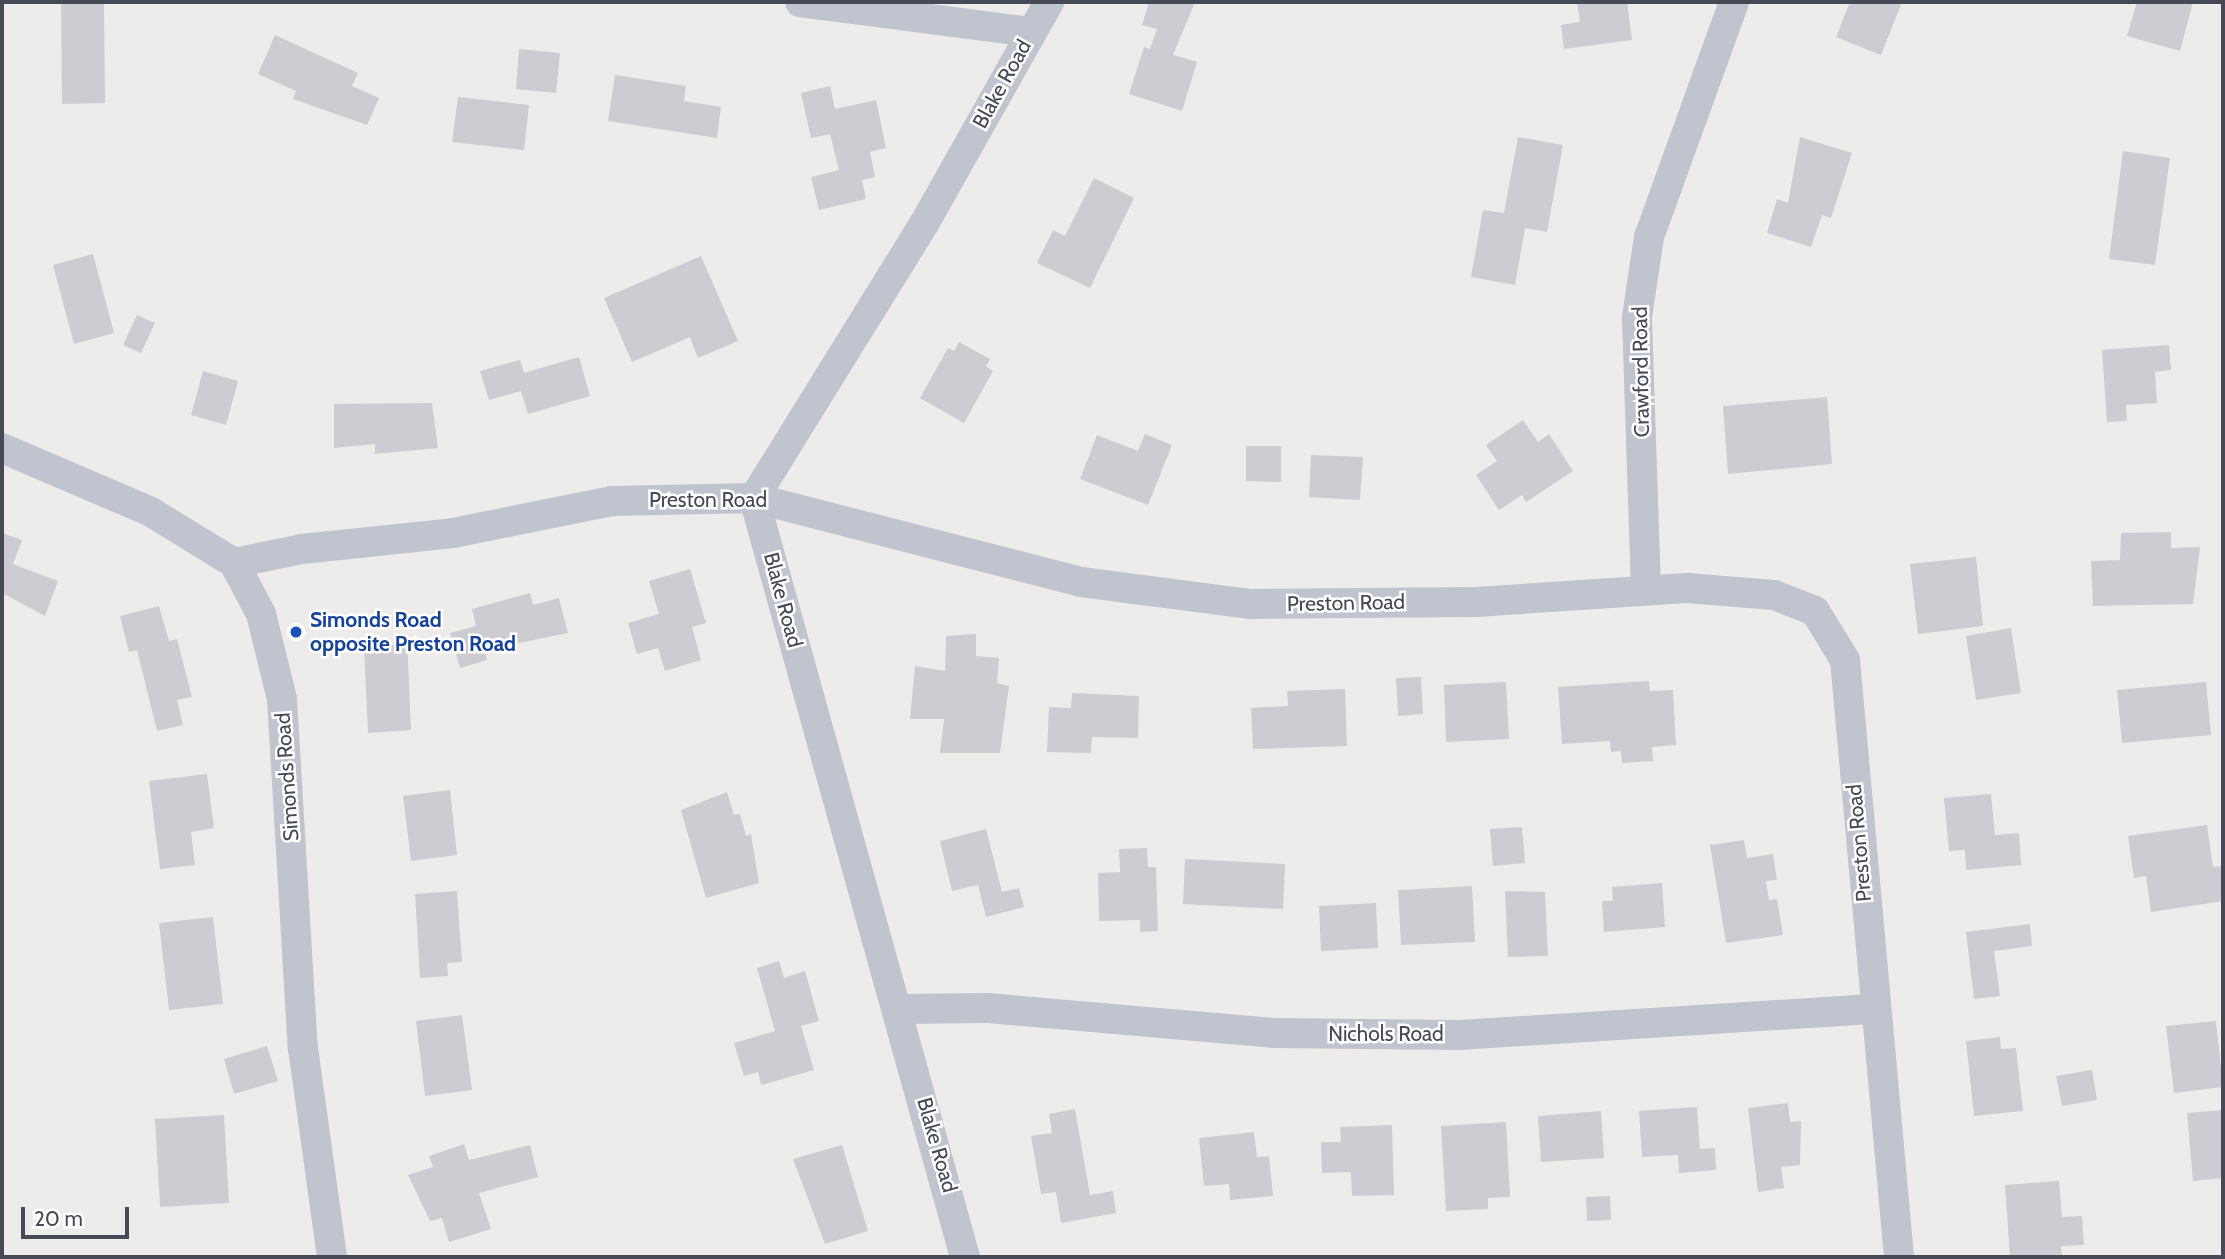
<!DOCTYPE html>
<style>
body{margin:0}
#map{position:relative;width:2225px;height:1259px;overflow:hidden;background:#eeeceb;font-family:Cabin,sans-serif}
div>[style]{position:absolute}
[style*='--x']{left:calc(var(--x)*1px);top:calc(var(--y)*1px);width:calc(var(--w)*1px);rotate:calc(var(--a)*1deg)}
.building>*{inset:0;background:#ccccd2}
.street>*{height:30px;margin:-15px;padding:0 15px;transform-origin:15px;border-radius:15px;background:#c0c4cf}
.dots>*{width:19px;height:19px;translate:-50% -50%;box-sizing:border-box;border:4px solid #fff;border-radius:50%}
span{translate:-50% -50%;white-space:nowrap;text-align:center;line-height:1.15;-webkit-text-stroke:5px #fff;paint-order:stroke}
.street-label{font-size:21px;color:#464a56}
.transit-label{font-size:21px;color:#164399;font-weight:700}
.left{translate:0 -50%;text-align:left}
.frame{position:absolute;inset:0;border:4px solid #464a56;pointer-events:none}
.scale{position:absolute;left:21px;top:1207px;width:108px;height:32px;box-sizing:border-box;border:4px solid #464a56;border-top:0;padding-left:9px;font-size:21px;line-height:24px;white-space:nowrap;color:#464a56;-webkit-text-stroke:5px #fff;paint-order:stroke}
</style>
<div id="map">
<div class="building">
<div style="clip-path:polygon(61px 2px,104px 2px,105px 103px,62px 104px)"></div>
<div style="clip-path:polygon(1149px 2px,1195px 2px,1173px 55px,1197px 62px,1182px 111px,1129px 94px,1144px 47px,1150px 49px,1157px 29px,1142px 25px)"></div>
<div style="clip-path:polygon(1577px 2px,1627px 2px,1632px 40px,1564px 49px,1561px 25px,1580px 22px)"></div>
<div style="clip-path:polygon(1850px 2px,1902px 2px,1881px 55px,1836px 37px)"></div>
<div style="clip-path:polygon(2137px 2px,2193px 2px,2180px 51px,2127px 36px)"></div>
<div style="clip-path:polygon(275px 35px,358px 73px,352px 86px,379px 98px,367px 125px,293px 99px,296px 91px,258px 74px)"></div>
<div style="clip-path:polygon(519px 49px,560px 53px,556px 93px,516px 89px)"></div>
<div style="clip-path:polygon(615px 75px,686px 86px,684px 101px,721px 107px,717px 138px,608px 121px)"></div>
<div style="clip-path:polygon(830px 86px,835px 109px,876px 100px,886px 148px,870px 152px,875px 177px,862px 180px,866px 199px,819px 210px,811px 177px,839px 170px,830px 134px,811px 138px,801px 93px)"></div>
<div style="clip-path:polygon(458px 97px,529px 105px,524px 150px,452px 142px)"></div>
<div style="clip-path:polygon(1518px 137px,1563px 145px,1547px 232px,1525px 228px,1515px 285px,1471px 277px,1483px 210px,1504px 213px)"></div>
<div style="clip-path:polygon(1800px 137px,1852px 153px,1831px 218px,1822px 215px,1811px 247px,1767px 233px,1777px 199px,1788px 203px)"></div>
<div style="clip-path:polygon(2123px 151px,2170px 158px,2155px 265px,2109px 259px)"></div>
<div style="clip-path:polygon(1094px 178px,1134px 198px,1090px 288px,1037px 263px,1053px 230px,1065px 236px)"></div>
<div style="clip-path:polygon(93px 254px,114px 333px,74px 344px,53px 265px)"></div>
<div style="clip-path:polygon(701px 256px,738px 341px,698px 358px,690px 337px,632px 362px,604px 298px)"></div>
<div style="clip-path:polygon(137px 315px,155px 323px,141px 353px,123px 345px)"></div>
<div style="clip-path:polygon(959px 342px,990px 359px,986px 366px,993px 371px,964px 423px,920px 398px,948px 348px,954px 351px)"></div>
<div style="clip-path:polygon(2169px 345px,2171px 370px,2155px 372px,2157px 403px,2126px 405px,2127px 421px,2107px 422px,2102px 350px)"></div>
<div style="clip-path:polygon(579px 357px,590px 396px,528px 414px,521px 391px,489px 400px,480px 371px,520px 360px,524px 373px)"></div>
<div style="clip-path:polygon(203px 371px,238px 381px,226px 425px,191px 415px)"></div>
<div style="clip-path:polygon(1827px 397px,1832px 464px,1728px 474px,1723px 406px)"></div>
<div style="clip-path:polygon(432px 403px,438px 448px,375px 454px,375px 444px,334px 448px,334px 404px)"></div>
<div style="clip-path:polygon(1523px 420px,1538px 442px,1549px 434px,1573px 471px,1526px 502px,1522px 495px,1499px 510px,1476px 475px,1497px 461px,1486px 445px)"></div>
<div style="clip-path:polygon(1145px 434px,1172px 445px,1148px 505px,1080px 479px,1097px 435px,1138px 451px)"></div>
<div style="clip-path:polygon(1246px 446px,1281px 446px,1281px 482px,1246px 481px)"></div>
<div style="clip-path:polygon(1311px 455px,1363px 457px,1360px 500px,1309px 497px)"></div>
<div style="clip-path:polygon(2171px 532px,2171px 548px,2200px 547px,2193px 604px,2093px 606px,2091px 561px,2120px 560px,2121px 533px)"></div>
<div style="clip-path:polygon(2px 533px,22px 540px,13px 564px,58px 581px,45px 616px,2px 593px)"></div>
<div style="clip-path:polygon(1976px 557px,1983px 626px,1918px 634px,1910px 564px)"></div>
<div style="clip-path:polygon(690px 569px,706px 623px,692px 627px,701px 660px,665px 671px,658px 648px,637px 654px,628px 623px,659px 614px,649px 581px)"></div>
<div style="clip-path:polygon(530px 593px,533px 605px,559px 598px,568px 633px,485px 650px,487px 660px,460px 668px,450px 633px,476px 626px,472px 609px)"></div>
<div style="clip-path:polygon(159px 606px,169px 641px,177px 639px,192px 697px,177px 700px,183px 725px,157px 731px,137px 650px,129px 652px,120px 616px)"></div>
<div style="clip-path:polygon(2011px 628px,2021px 693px,1976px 700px,1966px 636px)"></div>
<div style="clip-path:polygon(976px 634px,976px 656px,999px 658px,997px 683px,1009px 686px,1000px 753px,940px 753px,944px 719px,910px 719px,915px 666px,945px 671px,946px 636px)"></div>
<div style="clip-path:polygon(407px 637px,411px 730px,368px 733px,364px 646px,394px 645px,394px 638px)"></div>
<div style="clip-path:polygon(1421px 677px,1423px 714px,1398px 716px,1396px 678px)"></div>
<div style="clip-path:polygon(1649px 681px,1650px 691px,1673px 690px,1676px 745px,1652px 747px,1653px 761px,1622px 763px,1621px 751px,1611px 752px,1610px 741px,1562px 744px,1558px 687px)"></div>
<div style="clip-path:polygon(1506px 682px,1509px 739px,1446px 742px,1444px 685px)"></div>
<div style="clip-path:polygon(2206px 682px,2211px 735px,2122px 743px,2117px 690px)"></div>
<div style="clip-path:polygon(1345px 689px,1347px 746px,1253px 749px,1251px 708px,1288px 706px,1287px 691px)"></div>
<div style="clip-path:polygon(1072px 693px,1139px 696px,1138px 738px,1092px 737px,1091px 753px,1047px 752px,1049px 707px,1071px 708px)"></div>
<div style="clip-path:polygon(207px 774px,214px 828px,191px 832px,195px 865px,160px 869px,149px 781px)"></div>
<div style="clip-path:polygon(450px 790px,457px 855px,411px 861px,403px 796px)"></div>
<div style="clip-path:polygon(727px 792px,734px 815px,740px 814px,746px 836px,751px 834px,759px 883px,706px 898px,681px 810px)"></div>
<div style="clip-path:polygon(1991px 794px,1995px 835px,2019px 833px,2021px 865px,1966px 870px,1965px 850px,1949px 851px,1944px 798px)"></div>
<div style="clip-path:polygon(2207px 825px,2213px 867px,2223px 866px,2223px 901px,2151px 912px,2146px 876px,2134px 878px,2128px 836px)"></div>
<div style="clip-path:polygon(1522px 827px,1525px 863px,1493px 866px,1490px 829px)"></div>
<div style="clip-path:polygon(986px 829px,1002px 892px,1019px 888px,1024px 907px,986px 917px,978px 885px,952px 891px,940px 841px)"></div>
<div style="clip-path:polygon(1744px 840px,1747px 858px,1773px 854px,1777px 880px,1766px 881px,1769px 900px,1777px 899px,1783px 935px,1726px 943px,1710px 845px)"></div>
<div style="clip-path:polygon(1147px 848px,1148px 867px,1156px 867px,1158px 931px,1140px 932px,1140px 920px,1099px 921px,1098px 873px,1120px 872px,1119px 849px)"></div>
<div style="clip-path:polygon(1185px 859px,1285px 864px,1283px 909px,1183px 904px)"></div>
<div style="clip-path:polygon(1662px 883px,1665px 927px,1604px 932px,1602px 901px,1613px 901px,1612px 887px)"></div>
<div style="clip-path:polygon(1472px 886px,1475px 942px,1401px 945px,1398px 890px)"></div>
<div style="clip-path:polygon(457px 891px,462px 962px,447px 963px,448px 976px,420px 978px,415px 894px)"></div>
<div style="clip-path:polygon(1505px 891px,1545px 892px,1548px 956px,1508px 957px)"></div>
<div style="clip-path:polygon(1376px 903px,1378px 948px,1321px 951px,1319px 906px)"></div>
<div style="clip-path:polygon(213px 917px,223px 1004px,169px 1010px,159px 923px)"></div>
<div style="clip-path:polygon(2030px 924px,2032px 946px,1994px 951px,2000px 996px,1974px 999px,1966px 932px)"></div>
<div style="clip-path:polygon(779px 961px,784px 978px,805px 971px,819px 1021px,801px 1026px,814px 1070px,761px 1085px,758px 1072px,744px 1076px,734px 1043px,775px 1031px,757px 968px)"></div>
<div style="clip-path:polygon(462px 1015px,472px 1090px,425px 1096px,416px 1021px)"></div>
<div style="clip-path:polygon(2216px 1021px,2223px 1087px,2174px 1093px,2166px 1026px)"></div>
<div style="clip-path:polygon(2000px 1037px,2001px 1049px,2016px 1048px,2023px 1111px,1974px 1116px,1966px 1041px)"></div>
<div style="clip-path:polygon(267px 1046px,278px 1081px,234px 1094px,224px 1059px)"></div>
<div style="clip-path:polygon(2092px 1070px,2097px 1100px,2062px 1106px,2056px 1076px)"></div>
<div style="clip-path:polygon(1788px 1103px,1790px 1122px,1801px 1121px,1800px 1165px,1781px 1167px,1784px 1188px,1758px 1192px,1748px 1108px)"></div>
<div style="clip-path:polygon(1697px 1107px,1700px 1149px,1715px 1148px,1716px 1170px,1679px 1173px,1678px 1155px,1642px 1157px,1639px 1111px)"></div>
<div style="clip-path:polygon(1075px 1109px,1090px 1195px,1113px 1191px,1116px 1213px,1061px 1223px,1056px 1192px,1041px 1194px,1031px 1136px,1052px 1133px,1049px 1114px)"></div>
<div style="clip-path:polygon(2223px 1110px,2223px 1178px,2193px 1181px,2187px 1113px)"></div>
<div style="clip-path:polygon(1601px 1111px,1604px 1158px,1541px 1162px,1538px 1116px)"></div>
<div style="clip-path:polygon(224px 1115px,229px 1203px,160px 1207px,155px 1119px)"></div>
<div style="clip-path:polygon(1506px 1122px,1510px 1197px,1488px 1198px,1488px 1209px,1446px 1211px,1441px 1126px)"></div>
<div style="clip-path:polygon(1392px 1125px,1394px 1195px,1352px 1196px,1351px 1172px,1322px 1173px,1321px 1142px,1341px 1142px,1340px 1127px)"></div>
<div style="clip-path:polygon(1254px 1132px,1257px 1157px,1269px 1156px,1273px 1196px,1230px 1200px,1229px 1184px,1204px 1186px,1199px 1138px)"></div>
<div style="clip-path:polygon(464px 1144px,469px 1160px,530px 1145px,538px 1177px,479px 1193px,491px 1229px,449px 1242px,442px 1218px,430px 1221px,408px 1175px,433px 1167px,429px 1156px)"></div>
<div style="clip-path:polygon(842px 1145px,868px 1231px,825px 1244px,793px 1159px)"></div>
<div style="clip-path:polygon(2059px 1181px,2062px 1217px,2082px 1216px,2084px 1245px,2061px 1246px,2062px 1257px,2010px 1257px,2005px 1185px)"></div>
<div style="clip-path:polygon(1610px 1196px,1611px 1220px,1587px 1221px,1586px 1197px)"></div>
</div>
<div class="street">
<div style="--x:800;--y:2;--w:234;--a:7.4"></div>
<div style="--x:2;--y:448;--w:162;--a:23.2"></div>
<div style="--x:151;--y:512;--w:97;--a:31.6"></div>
<div style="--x:234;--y:563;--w:58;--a:62.1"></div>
<div style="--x:261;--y:614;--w:88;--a:76.1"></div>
<div style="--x:282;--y:699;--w:350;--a:86.6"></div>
<div style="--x:303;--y:1048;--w:211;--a:82.1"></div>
<div style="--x:234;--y:563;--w:69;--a:-11.6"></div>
<div style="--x:302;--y:549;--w:152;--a:-6"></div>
<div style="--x:453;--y:533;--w:161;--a:-11.4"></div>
<div style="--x:611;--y:501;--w:143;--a:-1.2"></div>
<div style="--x:754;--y:498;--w:338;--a:14.4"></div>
<div style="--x:1081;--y:582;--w:171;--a:7.4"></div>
<div style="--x:1251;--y:604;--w:225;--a:-0.5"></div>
<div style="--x:1476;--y:602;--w:211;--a:-3.8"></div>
<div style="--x:1687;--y:588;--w:87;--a:4.6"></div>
<div style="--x:1774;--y:595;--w:44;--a:21.3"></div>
<div style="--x:1815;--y:611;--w:57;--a:58.5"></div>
<div style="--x:1845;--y:660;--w:599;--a:84.83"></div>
<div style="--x:1646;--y:590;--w:273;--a:-91.9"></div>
<div style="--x:1637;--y:317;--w:81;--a:-81.5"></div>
<div style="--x:1649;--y:237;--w:250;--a:-70.1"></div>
<div style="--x:898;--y:1009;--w:90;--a:-0.6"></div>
<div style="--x:988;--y:1008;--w:286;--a:5"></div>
<div style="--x:1273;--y:1033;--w:186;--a:0.6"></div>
<div style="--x:1459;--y:1035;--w:417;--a:-3.6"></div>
<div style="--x:965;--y:1257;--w:788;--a:-105.54"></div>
<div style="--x:754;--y:498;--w:322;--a:-58.2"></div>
<div style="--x:924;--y:224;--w:255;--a:-60.6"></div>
</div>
<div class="dots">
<div style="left:296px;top:632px;background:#1a4fb4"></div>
</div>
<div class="street-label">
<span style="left:1002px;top:84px;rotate:-61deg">Blake Road</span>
<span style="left:1641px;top:372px;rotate:-91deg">Crawford Road</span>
<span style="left:708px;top:500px">Preston Road</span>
<span style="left:783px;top:600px;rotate:75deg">Blake Road</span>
<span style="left:1346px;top:603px;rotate:-1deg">Preston Road</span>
<span style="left:287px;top:777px;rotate:-94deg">Simonds Road</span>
<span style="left:1859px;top:843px;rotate:-95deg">Preston Road</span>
<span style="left:1386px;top:1034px">Nichols Road</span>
<span style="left:937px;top:1145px;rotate:74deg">Blake Road</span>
</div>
<div class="transit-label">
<span class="left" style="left:310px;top:632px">Simonds Road<br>opposite Preston Road</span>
</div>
<div class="frame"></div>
<div class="scale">20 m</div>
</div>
